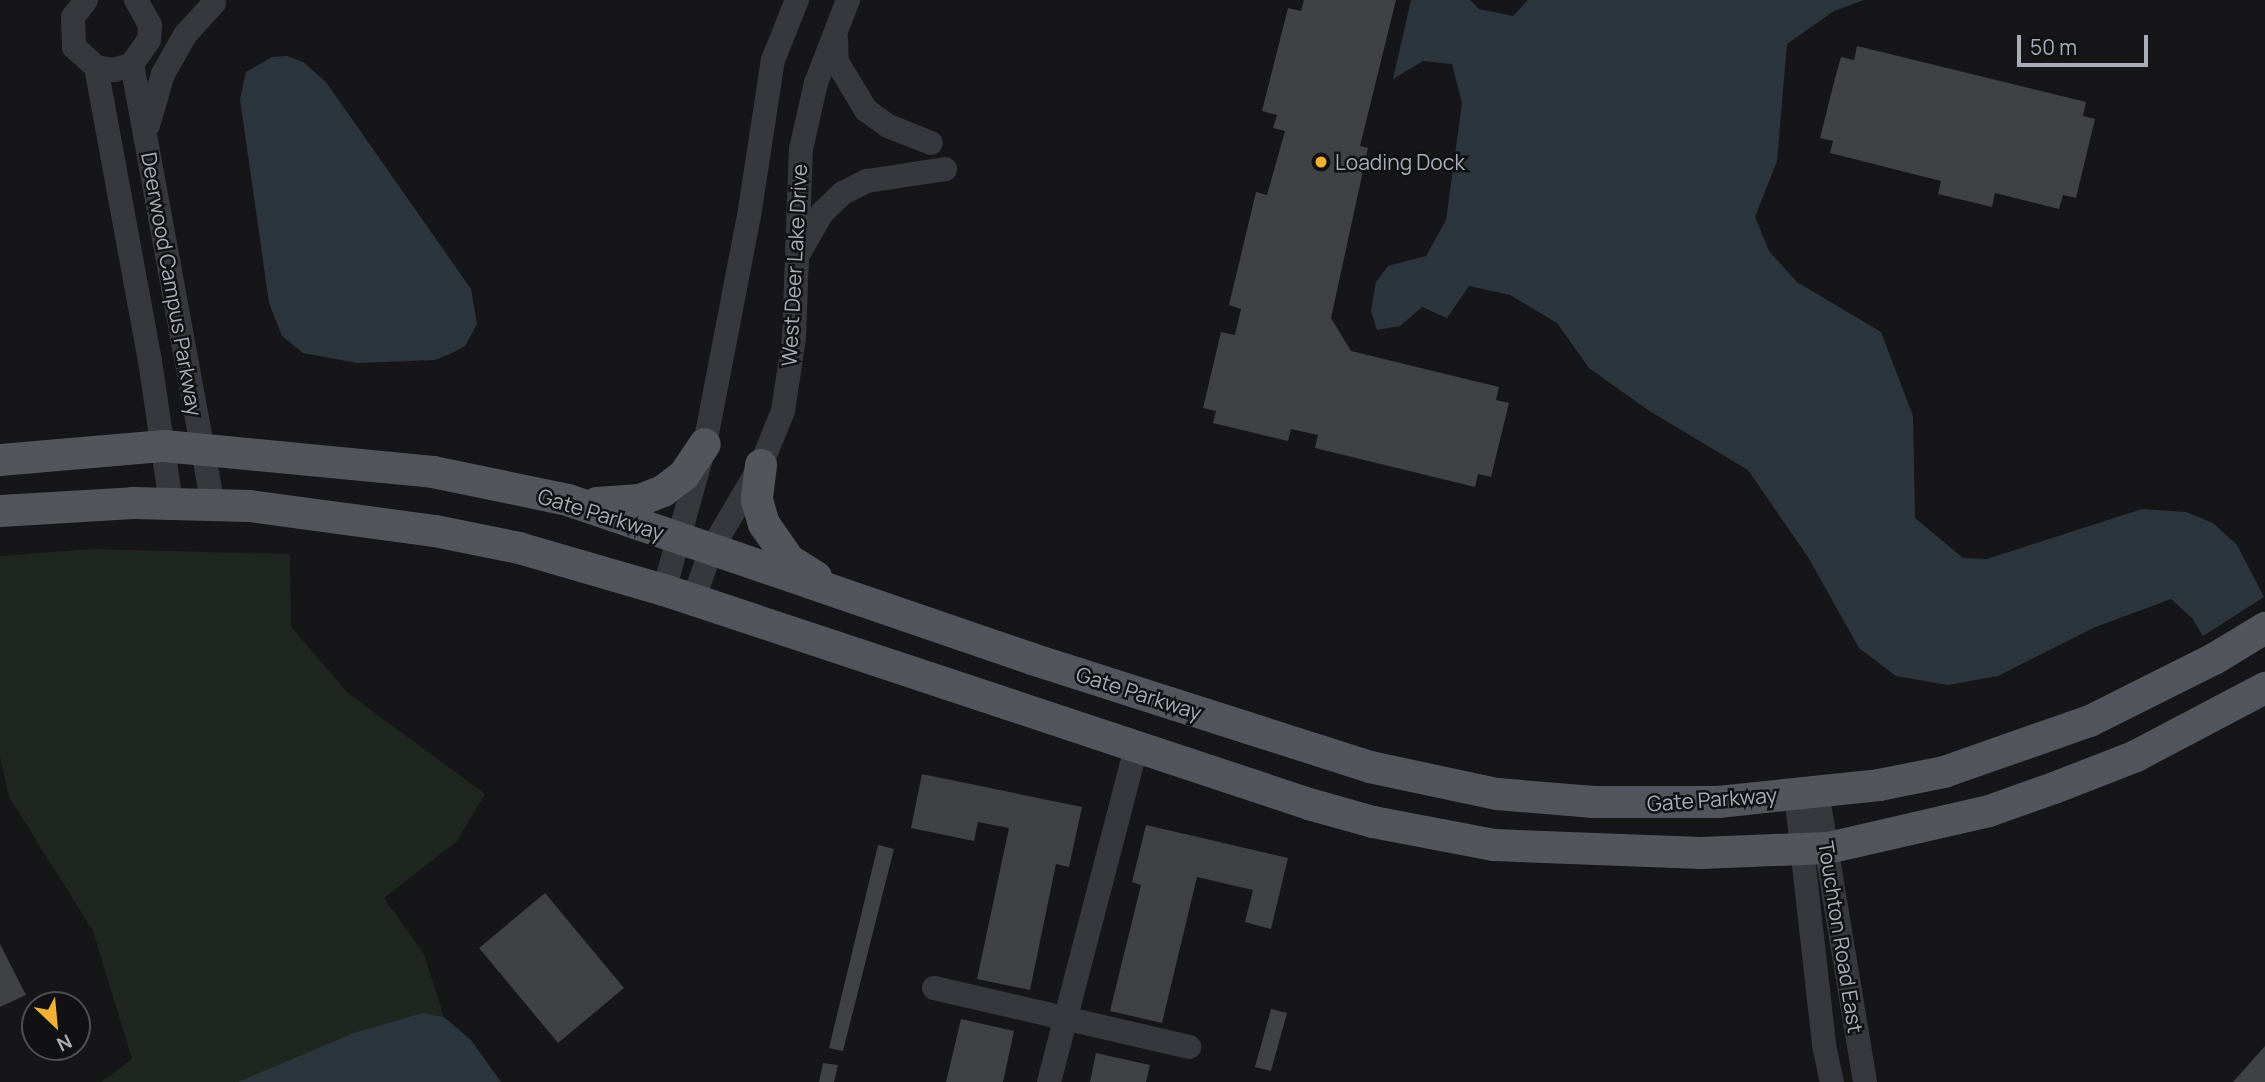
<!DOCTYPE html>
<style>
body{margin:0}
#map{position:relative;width:2265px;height:1082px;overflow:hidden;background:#161618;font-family:Manrope,sans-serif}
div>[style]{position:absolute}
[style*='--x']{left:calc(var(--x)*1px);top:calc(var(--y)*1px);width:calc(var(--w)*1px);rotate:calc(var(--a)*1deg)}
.green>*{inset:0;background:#1e261f}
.water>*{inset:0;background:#2c353c}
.building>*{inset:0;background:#404145}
.minor>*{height:24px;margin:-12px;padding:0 12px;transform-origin:12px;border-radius:12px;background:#37383d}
.major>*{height:32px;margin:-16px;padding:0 16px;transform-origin:16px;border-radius:16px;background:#53555c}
.dots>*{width:19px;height:19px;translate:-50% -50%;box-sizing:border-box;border:4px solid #111113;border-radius:50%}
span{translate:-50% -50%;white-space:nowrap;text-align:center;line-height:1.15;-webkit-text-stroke:5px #111113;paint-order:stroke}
.poi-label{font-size:21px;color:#a8adb8}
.left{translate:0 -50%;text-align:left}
.street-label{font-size:21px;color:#a8adb8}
.north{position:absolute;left:21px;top:991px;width:70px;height:70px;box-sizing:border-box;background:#111113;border:2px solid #4d4f55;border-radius:50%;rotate:154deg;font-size:19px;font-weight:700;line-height:28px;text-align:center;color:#a8adb8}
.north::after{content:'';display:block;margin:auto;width:24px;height:32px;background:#f2b134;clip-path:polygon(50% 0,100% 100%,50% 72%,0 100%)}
.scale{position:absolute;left:2017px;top:35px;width:131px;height:32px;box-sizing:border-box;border:4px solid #a8adb8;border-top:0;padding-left:9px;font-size:21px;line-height:24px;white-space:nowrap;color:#a8adb8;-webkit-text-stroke:5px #111113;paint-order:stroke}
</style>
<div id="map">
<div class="green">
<div style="clip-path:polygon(91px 549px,290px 554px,291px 627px,348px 693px,485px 794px,457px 841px,384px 898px,424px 954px,444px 1017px,423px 1013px,238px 1082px,101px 1082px,132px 1059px,93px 931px,9px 797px,0 757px,0 556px)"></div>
</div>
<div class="water">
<div style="clip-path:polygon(1411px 0,1470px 0,1479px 9px,1513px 16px,1528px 0,1864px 0,1834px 11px,1787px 44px,1777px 161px,1755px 217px,1769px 251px,1797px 282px,1881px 332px,1913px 416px,1915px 518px,1963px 558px,1987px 559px,2142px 509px,2186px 512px,2213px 523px,2237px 545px,2264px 597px,2203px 636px,2192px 618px,2171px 599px,2093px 628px,1998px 676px,1948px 685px,1896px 676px,1859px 648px,1808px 557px,1748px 470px,1648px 410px,1589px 368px,1557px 323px,1510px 295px,1469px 286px,1447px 318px,1422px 307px,1400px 326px,1377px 330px,1371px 311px,1376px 282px,1388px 266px,1426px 256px,1446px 220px,1462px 103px,1452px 64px,1423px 61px,1393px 79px)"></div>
<div style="clip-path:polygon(287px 56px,303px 62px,326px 82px,471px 289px,477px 324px,465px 346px,452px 353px,435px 360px,357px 363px,303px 353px,282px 336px,269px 303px,240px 99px,246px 72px,272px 57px)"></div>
<div style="clip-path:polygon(423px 1013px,444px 1017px,471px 1040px,501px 1082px,238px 1082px,354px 1033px)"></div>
</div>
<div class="building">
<div style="clip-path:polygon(1304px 0,1396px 0,1360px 146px,1368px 148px,1331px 318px,1351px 351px,1499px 387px,1496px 400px,1509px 403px,1491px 477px,1478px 474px,1475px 487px,1315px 448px,1318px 435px,1291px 429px,1288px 441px,1213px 423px,1216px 411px,1203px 408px,1221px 332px,1235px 335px,1241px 309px,1229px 305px,1256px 192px,1267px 195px,1285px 131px,1273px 128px,1277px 115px,1262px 111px,1288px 8px,1301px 11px)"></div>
<div style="clip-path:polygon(1857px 46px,2086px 102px,2083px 116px,2095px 119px,2076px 198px,2063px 195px,2059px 209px,1995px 193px,1992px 207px,1938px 194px,1941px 181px,1830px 153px,1833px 141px,1820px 138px,1835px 78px,1841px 57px,1854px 60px)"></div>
<div style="clip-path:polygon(922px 774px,1082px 807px,1069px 867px,1056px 864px,1030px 990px,977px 979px,1009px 828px,978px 822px,974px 841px,911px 828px)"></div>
<div style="clip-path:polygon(1146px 825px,1288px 858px,1271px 929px,1245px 922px,1253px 890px,1197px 877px,1162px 1023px,1110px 1011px,1141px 885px,1132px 882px)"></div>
<div style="clip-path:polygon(878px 845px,894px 849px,843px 1051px,829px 1048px)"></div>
<div style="clip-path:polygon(545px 893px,624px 988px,558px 1043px,479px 948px)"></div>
<div style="clip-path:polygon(0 944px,26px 995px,0 1007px)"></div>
<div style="clip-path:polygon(1271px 1009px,1287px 1013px,1271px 1071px,1255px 1067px)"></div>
<div style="clip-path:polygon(961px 1019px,1014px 1031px,1003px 1082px,946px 1082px)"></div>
<div style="clip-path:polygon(2265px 1046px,2265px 1082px,2233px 1082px)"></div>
<div style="clip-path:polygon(1096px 1053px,1150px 1065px,1146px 1082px,1090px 1082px)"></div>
<div style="clip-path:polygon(823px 1063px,838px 1065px,834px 1082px,819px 1082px)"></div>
</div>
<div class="minor">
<div style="--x:86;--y:0;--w:21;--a:127"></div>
<div style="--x:73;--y:17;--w:30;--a:88"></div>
<div style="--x:74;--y:47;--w:30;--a:42"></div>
<div style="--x:96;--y:67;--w:18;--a:9"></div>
<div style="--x:114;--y:70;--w:19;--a:-18"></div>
<div style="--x:132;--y:64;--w:29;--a:-55"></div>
<div style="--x:149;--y:40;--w:15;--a:-86"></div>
<div style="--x:150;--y:25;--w:29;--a:-119"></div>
<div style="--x:836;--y:39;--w:23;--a:88"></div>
<div style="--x:837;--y:62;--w:56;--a:58.9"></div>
<div style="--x:866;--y:110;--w:27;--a:36"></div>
<div style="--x:888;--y:126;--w:46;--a:21.6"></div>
<div style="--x:132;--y:64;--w:448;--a:79.6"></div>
<div style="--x:96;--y:67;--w:299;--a:79.6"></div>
<div style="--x:150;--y:361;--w:145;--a:81.6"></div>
<div style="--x:148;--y:125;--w:53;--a:-73.6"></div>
<div style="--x:163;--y:74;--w:45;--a:-60.6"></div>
<div style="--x:185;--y:35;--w:43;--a:-47.8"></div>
<div style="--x:799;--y:253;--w:46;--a:-60.1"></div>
<div style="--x:822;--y:213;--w:29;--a:-44"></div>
<div style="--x:843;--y:193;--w:27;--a:-27"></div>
<div style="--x:867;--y:181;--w:79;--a:-8.7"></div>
<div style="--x:664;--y:590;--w:152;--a:-74.3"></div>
<div style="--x:705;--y:444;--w:232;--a:-79.1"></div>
<div style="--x:749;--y:216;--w:158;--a:-81.3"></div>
<div style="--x:773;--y:60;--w:65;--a:-68.2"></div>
<div style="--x:693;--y:601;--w:54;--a:-70.6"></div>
<div style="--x:711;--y:550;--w:99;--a:-59.5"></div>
<div style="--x:761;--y:465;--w:58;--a:-67.8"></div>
<div style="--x:783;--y:411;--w:74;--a:-81.4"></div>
<div style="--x:794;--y:338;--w:189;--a:-87.9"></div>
<div style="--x:801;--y:149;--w:68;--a:-77.2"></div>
<div style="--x:816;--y:83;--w:89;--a:-68.9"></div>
<div style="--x:1817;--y:792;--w:294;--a:80.6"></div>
<div style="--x:1796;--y:794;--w:253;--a:83.6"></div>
<div style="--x:1824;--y:1045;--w:38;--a:78"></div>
<div style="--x:934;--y:988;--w:262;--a:13"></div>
<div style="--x:1049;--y:1082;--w:344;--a:-75.4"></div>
</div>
<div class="major">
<div style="--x:0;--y:460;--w:165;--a:-4.9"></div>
<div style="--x:164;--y:446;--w:270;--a:5.5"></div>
<div style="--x:433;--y:472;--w:138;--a:11.7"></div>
<div style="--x:568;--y:500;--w:490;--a:18.9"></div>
<div style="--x:1032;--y:659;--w:355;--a:17.7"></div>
<div style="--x:1370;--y:767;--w:130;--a:12"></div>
<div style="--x:1497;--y:794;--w:97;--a:4.7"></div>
<div style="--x:1594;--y:802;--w:124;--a:0"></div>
<div style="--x:1718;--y:802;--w:162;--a:-6"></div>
<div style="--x:1879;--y:785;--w:66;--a:-11.3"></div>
<div style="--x:1944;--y:772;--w:155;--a:-19.3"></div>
<div style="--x:2090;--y:721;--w:139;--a:-26.6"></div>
<div style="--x:2214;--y:659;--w:60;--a:-31.3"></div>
<div style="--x:761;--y:465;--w:35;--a:97"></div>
<div style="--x:757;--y:500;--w:25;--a:74"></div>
<div style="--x:764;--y:524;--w:44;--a:55.2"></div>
<div style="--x:789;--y:560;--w:32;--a:32"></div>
<div style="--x:597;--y:503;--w:43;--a:-4"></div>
<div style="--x:640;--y:500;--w:25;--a:-21"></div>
<div style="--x:663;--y:491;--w:26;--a:-37"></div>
<div style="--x:684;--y:475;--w:37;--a:-56"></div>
<div style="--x:0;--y:511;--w:133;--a:-3.4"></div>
<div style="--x:133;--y:503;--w:117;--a:1.5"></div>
<div style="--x:250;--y:506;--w:187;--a:7.7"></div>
<div style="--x:435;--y:531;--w:86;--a:11.4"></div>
<div style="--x:519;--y:548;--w:151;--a:16.2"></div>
<div style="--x:664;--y:590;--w:680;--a:18.35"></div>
<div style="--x:1309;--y:804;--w:66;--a:15.7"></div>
<div style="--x:1373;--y:822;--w:123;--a:10.8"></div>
<div style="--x:1494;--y:845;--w:207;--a:2.2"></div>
<div style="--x:1701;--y:853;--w:127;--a:-2.3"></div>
<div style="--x:1828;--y:848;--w:165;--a:-12.9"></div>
<div style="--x:1989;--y:811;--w:69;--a:-19.5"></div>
<div style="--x:2054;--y:788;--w:88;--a:-21.3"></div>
<div style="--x:2136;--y:756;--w:146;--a:-27.8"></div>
</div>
<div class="dots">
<div style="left:1321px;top:162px;background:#f2b134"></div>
</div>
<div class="poi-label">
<span class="left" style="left:1335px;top:162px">Loading Dock</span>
</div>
<div class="street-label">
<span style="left:794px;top:265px;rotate:-87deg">West Deer Lake Drive</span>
<span style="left:172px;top:284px;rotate:80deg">Deerwood Campus Parkway</span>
<span style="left:601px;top:514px;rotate:17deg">Gate Parkway</span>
<span style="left:1139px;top:693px;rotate:18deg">Gate Parkway</span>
<span style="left:1712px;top:799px;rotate:-4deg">Gate Parkway</span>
<span style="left:1841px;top:937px;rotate:81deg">Touchton Road East</span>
</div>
<div class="north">N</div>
<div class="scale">50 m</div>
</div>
